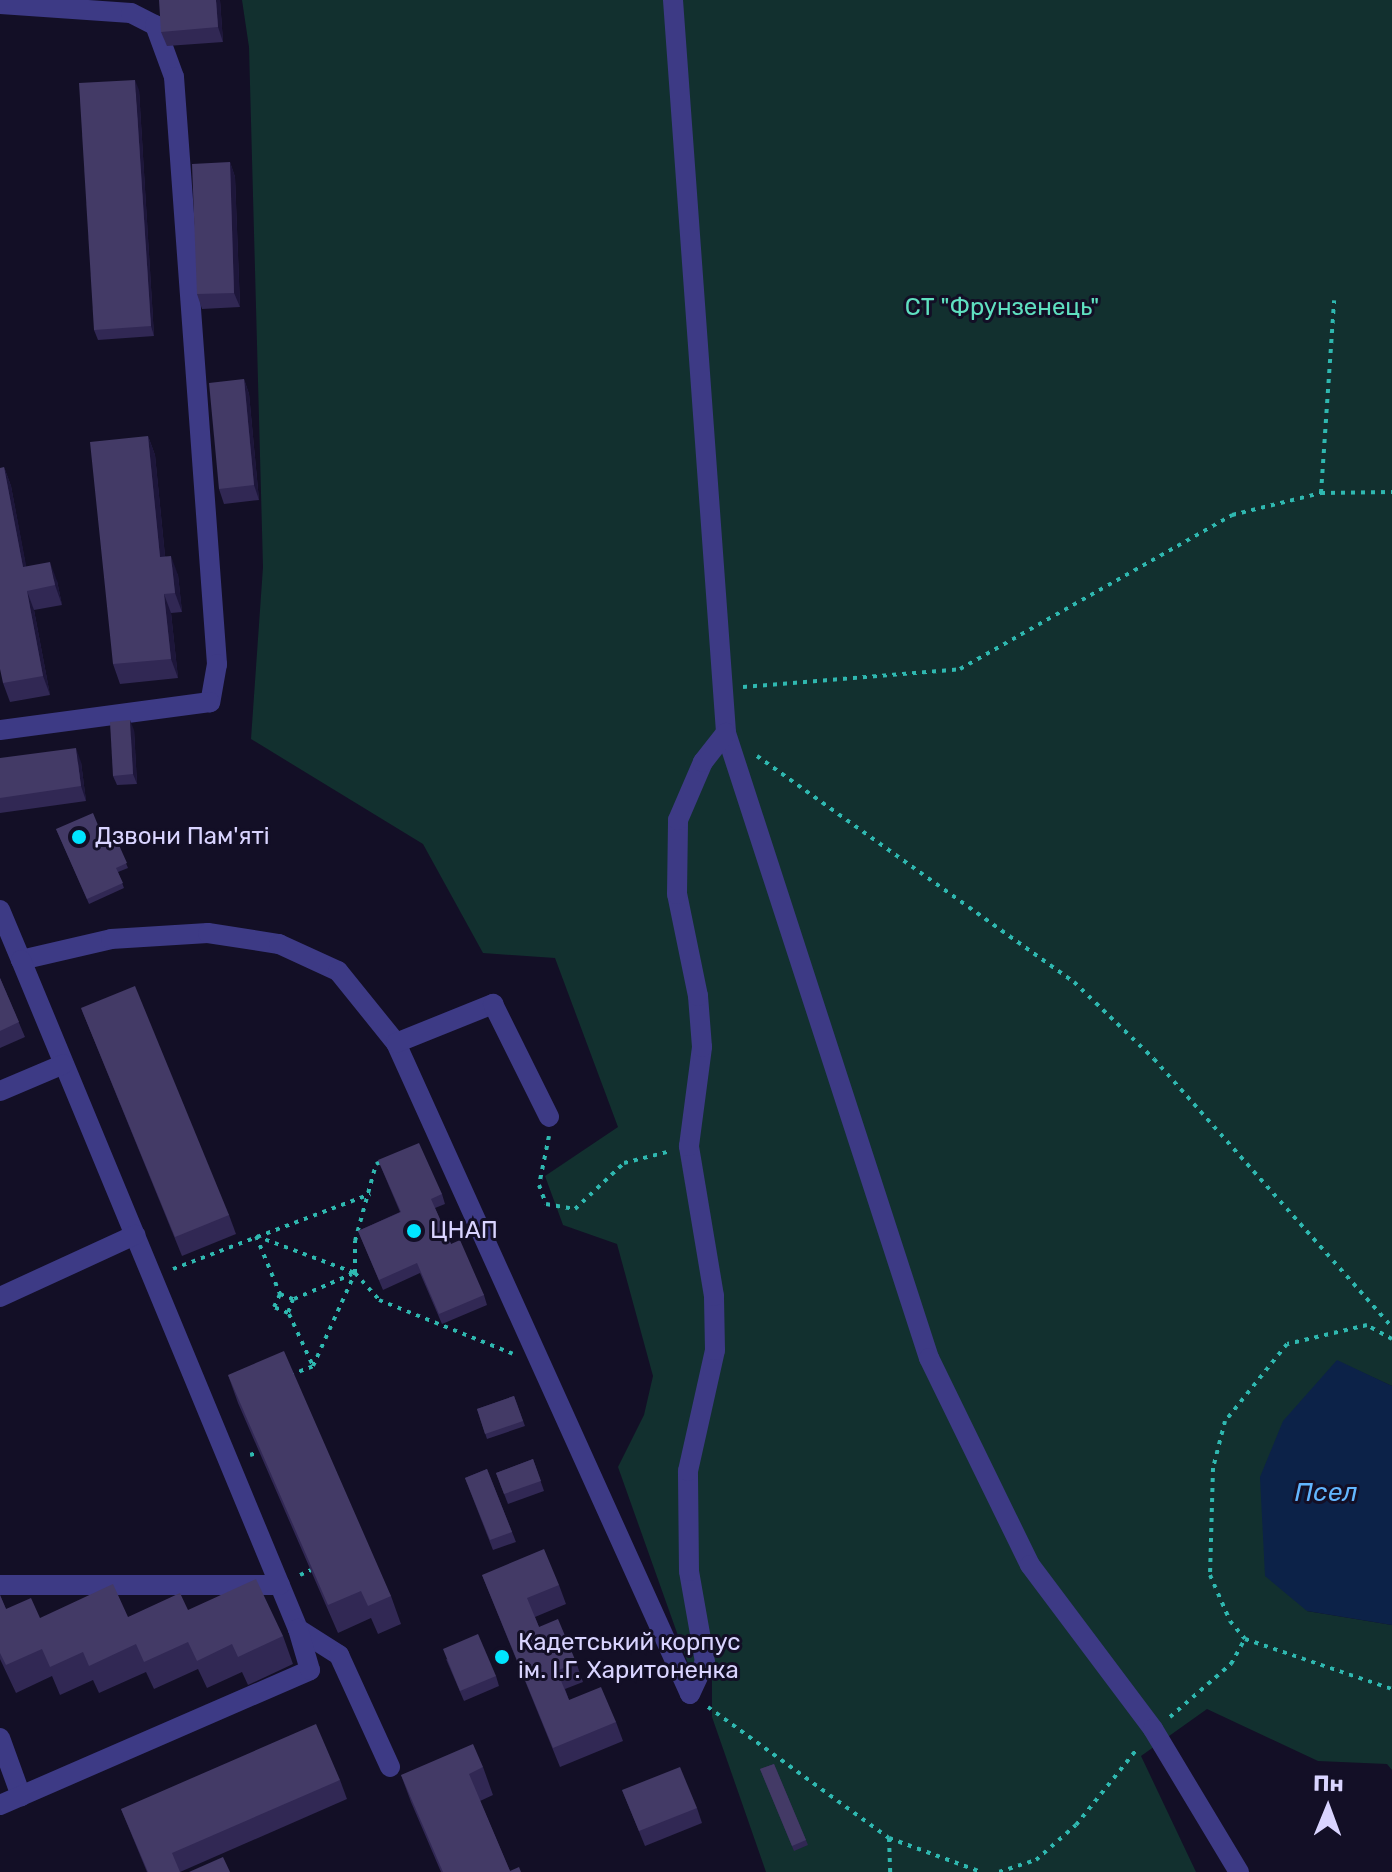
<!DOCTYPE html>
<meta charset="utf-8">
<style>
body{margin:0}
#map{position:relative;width:1392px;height:1872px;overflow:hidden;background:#130f26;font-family:Rubik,sans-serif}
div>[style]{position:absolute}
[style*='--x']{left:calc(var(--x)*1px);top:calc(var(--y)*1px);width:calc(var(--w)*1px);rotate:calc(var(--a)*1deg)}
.green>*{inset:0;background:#12302f}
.water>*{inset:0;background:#0c2248}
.path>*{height:4px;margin-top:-2px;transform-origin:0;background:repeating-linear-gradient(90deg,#2fb8b0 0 4px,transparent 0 10px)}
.minor>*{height:20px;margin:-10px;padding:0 10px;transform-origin:10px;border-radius:10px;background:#3d3a85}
.wall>*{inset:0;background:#312854}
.shaded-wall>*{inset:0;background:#1d163a}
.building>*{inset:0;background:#433a66}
.dots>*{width:22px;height:22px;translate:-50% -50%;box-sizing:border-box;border:4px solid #130f26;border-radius:50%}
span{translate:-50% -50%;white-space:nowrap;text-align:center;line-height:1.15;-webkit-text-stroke:6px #130f26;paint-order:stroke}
.park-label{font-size:24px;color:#5fe0c0}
.poi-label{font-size:24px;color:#d9d4ff}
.left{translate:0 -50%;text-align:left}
.water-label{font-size:26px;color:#62b6ff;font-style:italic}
.north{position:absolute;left:1288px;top:1768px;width:80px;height:80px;-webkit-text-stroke:6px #130f26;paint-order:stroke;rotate:1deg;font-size:22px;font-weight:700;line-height:32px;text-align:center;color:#d9d4ff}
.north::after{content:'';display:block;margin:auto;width:28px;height:36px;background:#d9d4ff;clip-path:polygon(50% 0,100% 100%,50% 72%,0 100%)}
</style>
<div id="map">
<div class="green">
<div style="clip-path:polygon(242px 0,1392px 0,1392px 1386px,1337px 1361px,1307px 1611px,1392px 1625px,1392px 1770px,1387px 1764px,1318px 1761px,1207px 1709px,1141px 1756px,1196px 1872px,766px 1872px,712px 1717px,712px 1676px,692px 1675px,618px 1467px,644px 1415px,653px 1376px,617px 1244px,563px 1225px,545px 1176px,618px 1127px,555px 958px,483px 953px,423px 844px,251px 739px,263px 567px,249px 47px)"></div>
</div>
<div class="water">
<div style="clip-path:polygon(1337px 1360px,1392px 1386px,1392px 1625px,1307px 1611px,1265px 1576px,1260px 1477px,1283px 1421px)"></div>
</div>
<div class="path">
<div style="--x:1321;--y:493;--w:193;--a:-86.1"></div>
<div style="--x:743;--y:687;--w:218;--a:-4.7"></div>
<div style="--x:960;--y:669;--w:313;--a:-29.5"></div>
<div style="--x:1232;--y:515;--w:92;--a:-13.9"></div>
<div style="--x:1321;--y:493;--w:71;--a:-0.8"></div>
<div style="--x:757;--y:756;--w:389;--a:35.5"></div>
<div style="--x:1074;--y:982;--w:111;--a:43.9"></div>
<div style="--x:1154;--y:1059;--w:358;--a:48.4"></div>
<div style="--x:549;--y:1136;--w:50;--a:101.5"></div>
<div style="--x:539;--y:1185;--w:20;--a:70"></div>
<div style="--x:546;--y:1204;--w:29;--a:10"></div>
<div style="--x:575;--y:1209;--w:67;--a:-43.2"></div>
<div style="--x:624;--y:1163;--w:49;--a:-14.3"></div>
<div style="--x:256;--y:1236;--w:106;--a:20.5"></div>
<div style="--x:355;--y:1273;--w:36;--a:48"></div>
<div style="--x:379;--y:1300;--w:144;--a:21.9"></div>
<div style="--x:256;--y:1236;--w:63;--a:67.5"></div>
<div style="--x:280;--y:1294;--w:14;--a:21"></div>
<div style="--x:293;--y:1299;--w:15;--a:110"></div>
<div style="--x:288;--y:1313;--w:15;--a:-157"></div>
<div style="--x:274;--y:1307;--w:14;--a:-65"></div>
<div style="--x:173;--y:1269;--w:211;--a:-20.8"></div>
<div style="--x:294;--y:1299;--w:63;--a:-23.3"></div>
<div style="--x:289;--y:1314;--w:57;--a:65.2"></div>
<div style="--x:1392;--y:1339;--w:29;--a:-151"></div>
<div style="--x:1367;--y:1325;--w:82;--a:166.6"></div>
<div style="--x:1287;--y:1344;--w:99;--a:128.8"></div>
<div style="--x:1225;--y:1421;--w:49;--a:104.3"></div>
<div style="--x:1213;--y:1468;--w:107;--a:91.6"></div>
<div style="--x:1210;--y:1575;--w:50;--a:66.5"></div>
<div style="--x:1230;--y:1621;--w:23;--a:50"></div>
<div style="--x:1245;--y:1639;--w:155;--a:18.8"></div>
<div style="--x:290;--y:1375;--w:25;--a:-21"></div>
<div style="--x:313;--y:1366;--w:102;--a:-65.7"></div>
<div style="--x:355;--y:1273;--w:32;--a:-90"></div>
<div style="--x:355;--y:1241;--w:80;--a:-74.7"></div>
<div style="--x:376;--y:1164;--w:5;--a:-22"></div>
<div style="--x:250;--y:1455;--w:9;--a:-18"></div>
<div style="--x:300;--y:1575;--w:12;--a:-24"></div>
<div style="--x:708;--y:1707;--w:223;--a:35.9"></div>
<div style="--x:889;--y:1838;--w:98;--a:20.3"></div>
<div style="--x:1170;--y:1717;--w:81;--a:-41"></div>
<div style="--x:1231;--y:1664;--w:29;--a:-61"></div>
<div style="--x:889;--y:1838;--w:34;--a:88"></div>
<div style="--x:999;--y:1872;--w:39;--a:-18"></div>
<div style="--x:1036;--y:1860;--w:53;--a:-41.2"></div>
<div style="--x:1076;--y:1825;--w:99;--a:-51.2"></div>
</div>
<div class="minor">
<div style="--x:673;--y:0;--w:735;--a:85.86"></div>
<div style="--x:726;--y:733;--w:657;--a:72.01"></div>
<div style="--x:929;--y:1358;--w:230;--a:64"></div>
<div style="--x:1030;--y:1565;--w:205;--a:53.1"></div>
<div style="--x:1153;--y:1729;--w:167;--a:59"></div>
<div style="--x:0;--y:4;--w:131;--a:3.9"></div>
<div style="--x:131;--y:13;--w:27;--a:27"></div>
<div style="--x:155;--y:25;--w:55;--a:69.9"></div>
<div style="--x:174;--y:77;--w:589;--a:85.81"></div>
<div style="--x:217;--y:664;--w:39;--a:100"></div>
<div style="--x:210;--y:702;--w:212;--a:172.4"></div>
<div style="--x:0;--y:910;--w:54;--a:67.2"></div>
<div style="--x:21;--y:960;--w:92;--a:-13.1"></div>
<div style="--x:111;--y:939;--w:97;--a:-3.5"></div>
<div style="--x:208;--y:933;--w:72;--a:8.8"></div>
<div style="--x:279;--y:944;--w:65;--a:24.6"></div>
<div style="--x:338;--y:971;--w:92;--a:51.1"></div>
<div style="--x:396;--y:1043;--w:714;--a:65.7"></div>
<div style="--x:21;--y:960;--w:724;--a:67.51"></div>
<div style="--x:298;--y:1629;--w:49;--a:32.4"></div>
<div style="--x:339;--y:1655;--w:123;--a:65.5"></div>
<div style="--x:396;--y:1043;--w:105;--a:-21.9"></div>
<div style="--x:493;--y:1004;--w:126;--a:63.6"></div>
<div style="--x:0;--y:1091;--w:69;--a:-22.9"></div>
<div style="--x:0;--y:1297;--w:149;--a:-24.7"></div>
<div style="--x:0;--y:1585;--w:280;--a:0"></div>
<div style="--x:690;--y:1694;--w:35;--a:-65"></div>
<div style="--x:705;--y:1662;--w:92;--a:-100"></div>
<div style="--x:689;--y:1571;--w:100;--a:-90.6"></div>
<div style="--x:688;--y:1471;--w:124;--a:-77.4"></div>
<div style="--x:715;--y:1350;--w:54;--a:-91.1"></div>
<div style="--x:714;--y:1296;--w:152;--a:-99.5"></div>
<div style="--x:689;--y:1146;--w:100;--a:-82.5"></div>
<div style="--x:702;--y:1047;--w:51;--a:-94.5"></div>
<div style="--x:698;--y:996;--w:104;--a:-101.6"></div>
<div style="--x:677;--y:894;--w:74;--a:-89.2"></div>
<div style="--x:678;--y:820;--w:63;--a:-66.7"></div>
<div style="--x:703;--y:762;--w:37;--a:-52"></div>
<div style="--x:0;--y:1738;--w:62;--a:70.1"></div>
<div style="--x:0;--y:1805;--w:338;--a:-23.5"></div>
<div style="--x:310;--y:1670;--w:43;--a:-106.3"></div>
</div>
<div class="wall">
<div style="clip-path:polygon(220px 0,223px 42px,167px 46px,161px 32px)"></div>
<div style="clip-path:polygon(139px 90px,154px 336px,98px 340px,94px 330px)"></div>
<div style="clip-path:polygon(230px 162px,235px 177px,240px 307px,202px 309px,197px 294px)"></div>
<div style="clip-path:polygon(244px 379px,249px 394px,259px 500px,224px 504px,219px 489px)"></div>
<div style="clip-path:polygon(148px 436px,155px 455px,165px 556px,178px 575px,182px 612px,171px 613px,178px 678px,120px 684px,113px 664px)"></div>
<div style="clip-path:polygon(4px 467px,11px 486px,26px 567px,57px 581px,62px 605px,34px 610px,50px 695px,10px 702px,3px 683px)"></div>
<div style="clip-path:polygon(134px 730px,137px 784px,117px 785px,113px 776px)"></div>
<div style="clip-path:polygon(0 758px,81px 762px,86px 801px,0 813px)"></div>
<div style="clip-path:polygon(110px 825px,128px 868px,118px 872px,124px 888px,89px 904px,56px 829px,100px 830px)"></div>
<div style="clip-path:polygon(0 978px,25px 1037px,0 1048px)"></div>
<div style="clip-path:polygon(81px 1008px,229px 1215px,236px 1234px,182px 1256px)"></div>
<div style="clip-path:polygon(378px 1160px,442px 1194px,445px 1204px,435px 1208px,451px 1244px,484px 1295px,487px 1305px,442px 1324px,420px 1273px,383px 1290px,358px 1231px,400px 1212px)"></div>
<div style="clip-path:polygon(228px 1375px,391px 1596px,401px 1624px,378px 1634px,371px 1618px,338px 1633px,238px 1403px)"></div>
<div style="clip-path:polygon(514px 1396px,525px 1426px,487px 1439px,477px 1409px)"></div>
<div style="clip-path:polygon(533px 1459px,544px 1491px,508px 1504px,496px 1473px)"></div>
<div style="clip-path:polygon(487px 1469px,516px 1542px,493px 1550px,465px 1478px)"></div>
<div style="clip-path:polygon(482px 1575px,559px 1585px,566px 1604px,535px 1617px,539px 1627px,576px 1662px,583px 1682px,565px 1689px,569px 1700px,616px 1722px,623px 1741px,560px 1767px)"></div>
<div style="clip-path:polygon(0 1595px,6px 1609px,40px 1618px,128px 1617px,188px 1610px,283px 1636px,293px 1664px,248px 1685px,242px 1672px,207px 1688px,198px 1669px,154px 1689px,146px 1672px,99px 1693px,93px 1680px,60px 1695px,52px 1676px,16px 1693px,0 1659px)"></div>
<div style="clip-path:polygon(446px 1659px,496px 1676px,499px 1686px,464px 1701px)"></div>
<div style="clip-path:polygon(774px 1764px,808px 1845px,794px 1851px,760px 1769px)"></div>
<div style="clip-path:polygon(483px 1767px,493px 1795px,480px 1801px,510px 1871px,521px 1872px,441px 1872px,411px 1802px,401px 1775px)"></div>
<div style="clip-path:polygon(340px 1780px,347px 1799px,180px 1872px,147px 1872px,121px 1809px)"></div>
<div style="clip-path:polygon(622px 1790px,697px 1808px,702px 1823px,645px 1846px)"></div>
</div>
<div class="shaded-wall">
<div style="clip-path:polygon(216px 0,220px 0,223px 42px,218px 27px)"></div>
<div style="clip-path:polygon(135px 80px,139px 90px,154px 336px,151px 326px)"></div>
<div style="clip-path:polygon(230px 162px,235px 177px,240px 307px,234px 293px)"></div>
<div style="clip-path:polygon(244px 379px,249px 394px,259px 500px,254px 485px)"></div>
<div style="clip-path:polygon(148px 436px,155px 455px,167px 576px,160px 557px)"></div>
<div style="clip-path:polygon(4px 467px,11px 486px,30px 586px,23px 567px)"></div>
<div style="clip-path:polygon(171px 556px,178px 575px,182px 612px,175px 593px)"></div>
<div style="clip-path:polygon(50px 562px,57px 581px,62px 605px,55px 585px)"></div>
<div style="clip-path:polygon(27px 591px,34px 610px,50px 695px,43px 676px)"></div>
<div style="clip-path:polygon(164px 594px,171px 613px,178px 678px,171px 659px)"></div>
<div style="clip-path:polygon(130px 720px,134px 730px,137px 784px,133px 774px)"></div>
<div style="clip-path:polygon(76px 748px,81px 762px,86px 801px,81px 786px)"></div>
</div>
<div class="building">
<div style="clip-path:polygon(159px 0,216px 0,218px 27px,161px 32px)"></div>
<div style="clip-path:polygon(135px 80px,151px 326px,94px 330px,79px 83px)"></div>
<div style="clip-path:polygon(230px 162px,234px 293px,197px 294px,192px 164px)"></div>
<div style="clip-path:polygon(244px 379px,254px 485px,219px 489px,209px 383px)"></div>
<div style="clip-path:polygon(148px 436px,160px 557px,171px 556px,175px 593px,164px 594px,171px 659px,113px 664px,90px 442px)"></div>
<div style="clip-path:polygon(4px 467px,23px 567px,50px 562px,55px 585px,27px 591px,43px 676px,3px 683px,0 669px,0 468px)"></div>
<div style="clip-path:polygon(130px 720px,133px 774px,113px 776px,110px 722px)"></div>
<div style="clip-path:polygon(76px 748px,81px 786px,0 798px,0 758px)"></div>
<div style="clip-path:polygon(93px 813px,100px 830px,110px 825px,127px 863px,116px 868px,123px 883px,87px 899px,56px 829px)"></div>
<div style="clip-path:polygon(0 978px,19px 1022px,0 1031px)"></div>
<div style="clip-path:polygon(135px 986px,229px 1215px,175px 1237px,81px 1008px)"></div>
<div style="clip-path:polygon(419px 1143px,442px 1194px,431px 1199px,451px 1244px,460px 1240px,484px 1295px,439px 1314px,417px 1263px,379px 1280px,358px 1231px,401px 1212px,378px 1160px)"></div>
<div style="clip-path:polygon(284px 1351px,391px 1596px,368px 1606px,361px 1591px,328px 1605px,228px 1375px)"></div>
<div style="clip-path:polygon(514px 1396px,523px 1421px,485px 1434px,477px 1409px)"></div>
<div style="clip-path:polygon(533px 1459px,541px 1481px,504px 1494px,496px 1473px)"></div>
<div style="clip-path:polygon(487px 1469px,512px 1532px,490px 1540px,465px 1478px)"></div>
<div style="clip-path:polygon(544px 1549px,559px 1585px,527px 1598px,539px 1627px,558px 1619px,576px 1662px,557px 1671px,569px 1700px,601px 1687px,616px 1722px,553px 1748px,482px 1575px)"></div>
<div style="clip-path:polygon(256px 1579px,283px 1636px,238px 1657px,232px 1644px,197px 1661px,188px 1642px,144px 1662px,136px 1644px,89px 1666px,83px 1652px,50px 1667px,42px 1649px,6px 1665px,0 1653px,0 1595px,6px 1609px,31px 1598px,40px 1618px,113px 1584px,128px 1617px,180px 1593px,188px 1610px)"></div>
<div style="clip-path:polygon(478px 1634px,496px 1676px,460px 1691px,443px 1649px)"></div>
<div style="clip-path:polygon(316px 1724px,340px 1780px,172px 1853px,180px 1872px,148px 1872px,121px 1809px)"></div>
<div style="clip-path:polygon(473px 1744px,483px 1767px,469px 1774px,510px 1871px,519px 1867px,521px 1872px,443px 1872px,401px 1775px)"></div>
<div style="clip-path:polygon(774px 1764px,806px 1840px,792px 1846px,760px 1769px)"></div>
<div style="clip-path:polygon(680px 1767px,697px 1808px,639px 1831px,622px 1790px)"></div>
<div style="clip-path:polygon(223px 1857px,230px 1872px,189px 1872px)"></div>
</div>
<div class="dots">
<div style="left:79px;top:837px;background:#00e5ff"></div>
<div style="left:414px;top:1231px;background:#00e5ff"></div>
<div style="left:502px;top:1657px;background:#00e5ff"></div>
</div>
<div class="park-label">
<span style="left:1002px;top:308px">СТ "Фрунзенець"</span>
</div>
<div class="poi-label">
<span class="left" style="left:95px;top:837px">Дзвони Пам'яті</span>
<span class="left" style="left:430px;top:1231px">ЦНАП</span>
<span class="left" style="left:518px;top:1657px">Кадетський корпус<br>ім. І.Г. Харитоненка</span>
</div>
<div class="water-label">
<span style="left:1326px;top:1493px">Псел</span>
</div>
<div class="north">Пн</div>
</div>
